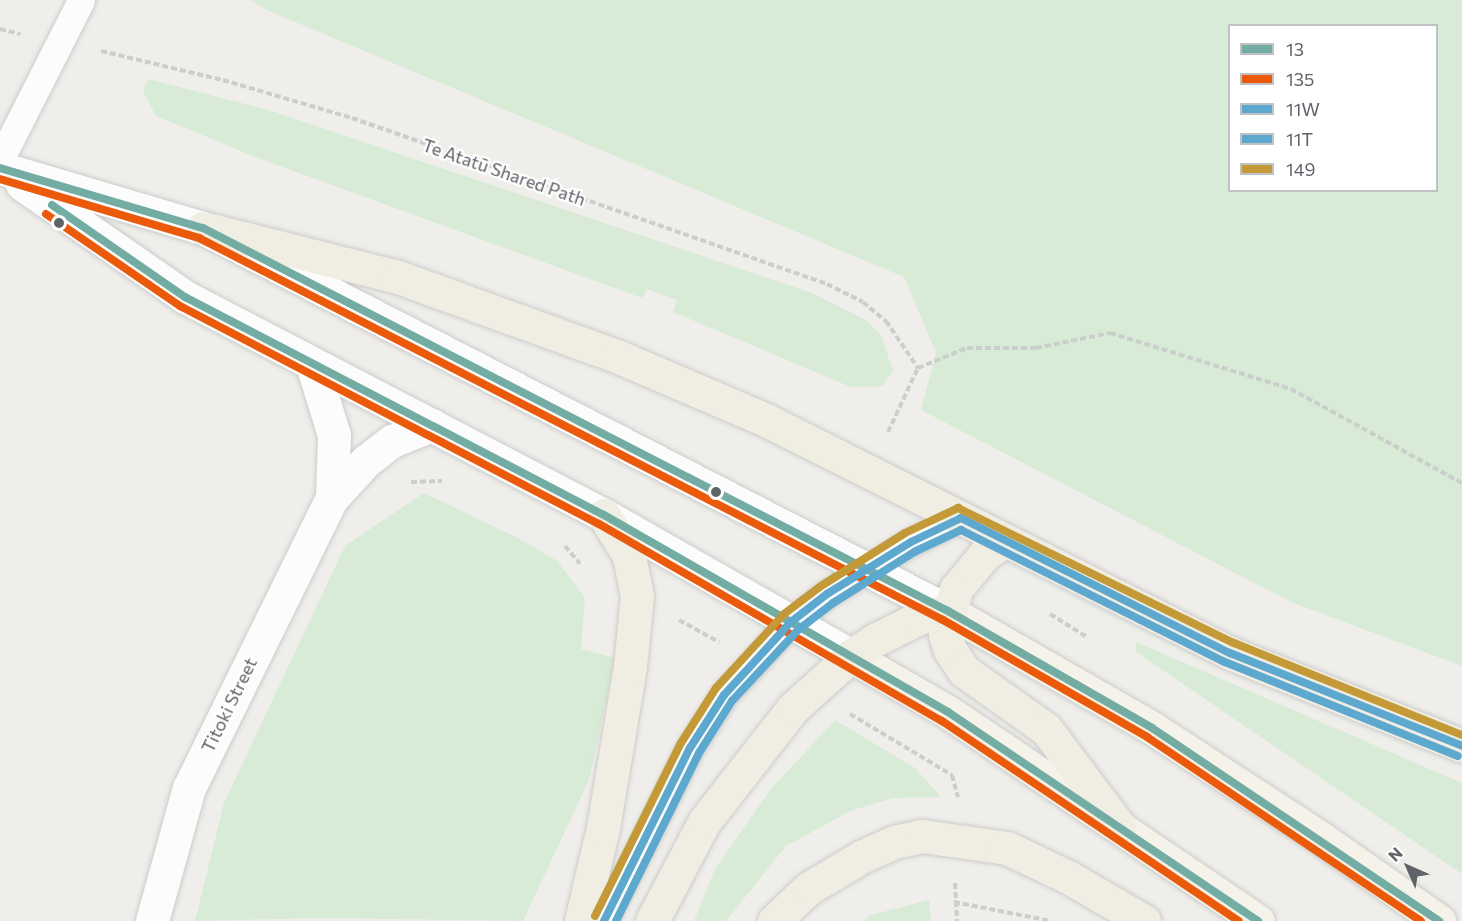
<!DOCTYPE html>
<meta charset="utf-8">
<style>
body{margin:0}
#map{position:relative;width:1462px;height:921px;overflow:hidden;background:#efeeea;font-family:Commissioner,sans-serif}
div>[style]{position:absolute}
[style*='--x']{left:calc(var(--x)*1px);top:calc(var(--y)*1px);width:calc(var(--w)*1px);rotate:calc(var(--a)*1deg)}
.green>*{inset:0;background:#d8ebd6}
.path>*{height:4px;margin-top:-2px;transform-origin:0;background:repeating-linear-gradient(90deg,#cacfcc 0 6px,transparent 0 9px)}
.roads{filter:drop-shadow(0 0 2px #cbcccc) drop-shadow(0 0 2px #cbcccc)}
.service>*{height:27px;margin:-13.5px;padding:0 13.5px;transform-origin:13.5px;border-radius:13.5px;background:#fdfcfc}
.minor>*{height:33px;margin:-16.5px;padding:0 16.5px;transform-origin:16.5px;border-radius:16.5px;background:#fdfcfc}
.secondary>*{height:33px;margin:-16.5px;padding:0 16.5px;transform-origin:16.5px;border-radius:16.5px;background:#fdfcfc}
.primary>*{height:33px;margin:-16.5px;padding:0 16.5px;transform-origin:16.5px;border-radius:16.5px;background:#f4f2e9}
.motorway>*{height:33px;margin:-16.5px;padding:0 16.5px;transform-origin:16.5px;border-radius:16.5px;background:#f0ede3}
.bus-1>*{height:8px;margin:-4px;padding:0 4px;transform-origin:4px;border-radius:4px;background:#73aca3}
.bus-2>*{height:8px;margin:-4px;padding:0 4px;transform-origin:4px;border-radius:4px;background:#ea5a0a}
.bus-3>*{height:8px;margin:-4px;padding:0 4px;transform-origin:4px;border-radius:4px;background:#5da8cf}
.bus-4>*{height:8px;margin:-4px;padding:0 4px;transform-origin:4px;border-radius:4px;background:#5da8cf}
.bus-5>*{height:8px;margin:-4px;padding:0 4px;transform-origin:4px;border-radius:4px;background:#c39a37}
.dots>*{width:16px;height:16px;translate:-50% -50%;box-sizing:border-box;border:3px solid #fff;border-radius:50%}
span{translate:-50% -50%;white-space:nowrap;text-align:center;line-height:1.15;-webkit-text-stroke:4.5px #fff;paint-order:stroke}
.street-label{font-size:18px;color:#5f6368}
.legend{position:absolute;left:1228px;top:24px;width:210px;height:168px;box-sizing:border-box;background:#fff;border:2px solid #bfc1c3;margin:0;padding:8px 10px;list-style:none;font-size:18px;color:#5f6368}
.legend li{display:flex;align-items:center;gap:12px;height:30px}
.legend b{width:30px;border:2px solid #bfc1c3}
.north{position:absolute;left:1378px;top:837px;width:60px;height:60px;-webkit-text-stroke:4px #fff;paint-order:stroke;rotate:315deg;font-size:16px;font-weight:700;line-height:24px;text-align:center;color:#5f6368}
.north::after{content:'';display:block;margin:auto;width:21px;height:27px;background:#5f6368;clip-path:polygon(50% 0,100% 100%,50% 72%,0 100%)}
</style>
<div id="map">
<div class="green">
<div style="clip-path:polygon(evenodd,250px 0,1462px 0,1462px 666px,1291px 602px,921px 410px,936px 353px,904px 277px,269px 11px,250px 0,1230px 26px,1436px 26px,1436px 190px,1230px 190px,1230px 26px)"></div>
<div style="clip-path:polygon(148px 79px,272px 111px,812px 293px,866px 320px,881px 335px,893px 371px,882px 386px,851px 387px,673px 312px,677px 300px,647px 289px,642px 298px,258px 158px,156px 116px,143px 91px)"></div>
<div style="clip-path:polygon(424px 493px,518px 538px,557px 561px,585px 598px,581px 649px,615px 658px,589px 780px,523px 921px,323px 918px,195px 921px,224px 803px,345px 546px)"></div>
<div style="clip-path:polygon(1136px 642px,1462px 783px,1462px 874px,1136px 652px)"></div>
<div style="clip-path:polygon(835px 720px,915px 768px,941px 797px,893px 798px,850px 811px,786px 846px,726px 921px,694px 921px,715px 869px,771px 789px)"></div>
<div style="clip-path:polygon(929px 900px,931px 921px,863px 921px,871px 915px)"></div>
</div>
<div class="path">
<div style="--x:0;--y:29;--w:21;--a:14"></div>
<div style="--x:101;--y:51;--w:125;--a:13.4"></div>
<div style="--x:223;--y:80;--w:134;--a:16.4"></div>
<div style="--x:352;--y:118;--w:503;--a:19.26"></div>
<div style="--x:827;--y:284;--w:40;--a:26.6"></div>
<div style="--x:863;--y:302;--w:30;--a:40"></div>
<div style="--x:886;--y:321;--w:57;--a:55.8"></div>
<div style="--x:918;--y:368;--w:53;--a:-22.2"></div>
<div style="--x:967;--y:348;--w:69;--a:0"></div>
<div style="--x:1036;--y:348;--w:76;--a:-11.5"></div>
<div style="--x:1110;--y:333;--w:189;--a:17.2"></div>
<div style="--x:1291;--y:389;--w:195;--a:28.8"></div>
<div style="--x:888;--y:432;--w:71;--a:-64.9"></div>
<div style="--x:411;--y:482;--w:31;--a:-2"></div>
<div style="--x:565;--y:546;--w:23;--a:50"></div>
<div style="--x:1050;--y:614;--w:44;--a:31.9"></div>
<div style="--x:679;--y:620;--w:46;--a:28.8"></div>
<div style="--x:850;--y:714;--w:119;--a:30.9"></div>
<div style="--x:952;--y:775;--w:23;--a:75"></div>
<div style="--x:955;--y:883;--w:38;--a:87"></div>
<div style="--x:954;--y:902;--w:99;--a:11.1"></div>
</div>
<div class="roads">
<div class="service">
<div style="--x:0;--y:160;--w:179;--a:-63.1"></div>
<div style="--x:604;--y:921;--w:193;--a:-63.6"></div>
<div style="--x:690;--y:748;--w:63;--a:-57.3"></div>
<div style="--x:724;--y:695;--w:99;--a:-47.5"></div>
<div style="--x:791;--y:622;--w:46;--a:-37.9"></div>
<div style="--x:827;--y:594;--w:99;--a:-31.8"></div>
<div style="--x:911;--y:542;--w:55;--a:-25.6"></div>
</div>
<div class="minor">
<div style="--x:312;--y:364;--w:74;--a:72.8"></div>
<div style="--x:334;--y:435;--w:63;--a:91.8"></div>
<div style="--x:152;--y:921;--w:138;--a:-74.5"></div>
<div style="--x:189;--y:788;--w:323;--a:-63.8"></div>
<div style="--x:332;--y:498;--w:50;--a:-47.4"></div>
<div style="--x:366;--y:461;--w:33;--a:-38"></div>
<div style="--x:392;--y:441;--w:43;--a:-21.8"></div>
</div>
<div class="secondary">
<div style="--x:0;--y:168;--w:212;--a:16.5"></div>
<div style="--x:203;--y:228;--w:838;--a:27.21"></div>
<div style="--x:22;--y:184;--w:198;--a:34.7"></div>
<div style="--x:185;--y:297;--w:472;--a:27.5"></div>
<div style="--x:604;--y:515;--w:284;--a:29.7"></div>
</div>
<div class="primary">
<div style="--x:948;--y:611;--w:235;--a:29.8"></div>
<div style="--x:1152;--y:728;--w:203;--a:33.1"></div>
<div style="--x:1322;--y:839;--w:143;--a:35"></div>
<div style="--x:851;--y:656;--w:112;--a:30"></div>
<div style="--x:948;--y:712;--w:374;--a:34"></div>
</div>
<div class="motorway">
<div style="--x:203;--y:228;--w:201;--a:14.1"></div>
<div style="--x:398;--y:277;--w:235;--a:19.9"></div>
<div style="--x:619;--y:357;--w:160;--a:23.2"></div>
<div style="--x:766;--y:420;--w:519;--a:26.66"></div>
<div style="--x:1230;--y:653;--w:250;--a:21.8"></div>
<div style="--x:1005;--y:541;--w:24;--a:147"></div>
<div style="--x:985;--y:554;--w:45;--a:129.6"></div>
<div style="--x:956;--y:589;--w:47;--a:103.4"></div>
<div style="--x:945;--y:635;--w:16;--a:72"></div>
<div style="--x:950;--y:650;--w:25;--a:56"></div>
<div style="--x:964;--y:671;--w:100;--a:35.3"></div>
<div style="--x:1046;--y:729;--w:121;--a:53"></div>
<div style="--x:581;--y:921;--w:96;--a:-76.7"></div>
<div style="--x:603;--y:828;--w:164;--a:-80.5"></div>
<div style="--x:630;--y:666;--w:70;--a:-84.3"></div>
<div style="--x:637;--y:596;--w:41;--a:-101.3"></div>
<div style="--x:629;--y:556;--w:48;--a:-121.4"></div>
<div style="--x:652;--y:921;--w:112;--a:-62.3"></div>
<div style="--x:704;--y:822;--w:145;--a:-52"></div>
<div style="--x:793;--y:708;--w:78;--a:-41.9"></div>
<div style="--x:851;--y:656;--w:29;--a:-34"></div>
<div style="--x:875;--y:640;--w:49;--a:-26.6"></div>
<div style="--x:919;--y:618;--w:30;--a:-14"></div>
<div style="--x:774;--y:921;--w:48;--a:-43.3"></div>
<div style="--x:809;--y:888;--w:63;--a:-30.7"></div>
<div style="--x:863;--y:856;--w:34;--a:-24"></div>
<div style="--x:894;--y:842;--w:29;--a:-12"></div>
<div style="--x:922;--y:836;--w:86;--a:8"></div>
<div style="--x:1007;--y:848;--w:68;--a:25.4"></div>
<div style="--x:1068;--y:877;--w:88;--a:30.1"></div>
</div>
</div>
<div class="bus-1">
<div style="--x:0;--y:168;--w:212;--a:16.5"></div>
<div style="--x:203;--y:228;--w:838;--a:27.21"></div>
<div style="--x:948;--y:611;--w:235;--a:29.8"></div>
<div style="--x:1152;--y:728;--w:346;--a:33.9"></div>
<div style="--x:52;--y:205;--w:162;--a:34.7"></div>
<div style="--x:185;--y:297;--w:472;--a:27.5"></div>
<div style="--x:604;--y:515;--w:396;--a:29.8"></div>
<div style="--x:948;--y:712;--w:374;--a:34"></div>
</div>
<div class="bus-2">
<div style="--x:0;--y:179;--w:208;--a:16.5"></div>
<div style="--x:199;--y:238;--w:836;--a:27.18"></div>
<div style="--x:943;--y:620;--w:235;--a:29.8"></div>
<div style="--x:1147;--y:737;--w:330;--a:33.9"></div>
<div style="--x:46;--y:214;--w:163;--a:34.5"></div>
<div style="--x:180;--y:306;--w:472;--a:27.5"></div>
<div style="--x:599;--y:524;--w:396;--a:29.9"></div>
<div style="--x:942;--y:721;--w:358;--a:34"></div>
</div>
<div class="bus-3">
<div style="--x:604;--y:921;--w:193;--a:-63.6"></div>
<div style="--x:690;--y:748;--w:63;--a:-57.3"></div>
<div style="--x:724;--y:695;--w:99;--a:-47.5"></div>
<div style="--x:791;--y:622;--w:46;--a:-37.9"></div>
<div style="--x:827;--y:594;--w:99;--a:-31.8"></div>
<div style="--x:911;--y:542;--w:55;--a:-25.6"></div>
<div style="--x:961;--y:518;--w:301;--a:26.7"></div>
<div style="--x:1230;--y:653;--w:250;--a:21.8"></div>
</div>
<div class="bus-4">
<div style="--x:616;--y:921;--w:187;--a:-63.7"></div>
<div style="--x:699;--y:753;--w:62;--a:-57.6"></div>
<div style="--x:732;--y:701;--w:97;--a:-47.1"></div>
<div style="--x:798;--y:630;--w:44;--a:-37.6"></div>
<div style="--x:833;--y:603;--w:98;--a:-32.1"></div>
<div style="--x:916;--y:551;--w:50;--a:-25"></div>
<div style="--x:961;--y:530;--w:295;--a:26.6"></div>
<div style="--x:1225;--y:662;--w:251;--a:22"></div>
</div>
<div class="bus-5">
<div style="--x:595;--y:916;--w:193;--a:-63.6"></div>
<div style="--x:681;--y:743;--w:65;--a:-57.5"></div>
<div style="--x:716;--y:688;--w:100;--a:-47.4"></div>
<div style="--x:784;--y:614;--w:46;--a:-37.1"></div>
<div style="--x:821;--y:586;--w:99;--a:-32.2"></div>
<div style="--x:905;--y:533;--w:59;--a:-25.3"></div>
<div style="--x:958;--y:508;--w:307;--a:26.1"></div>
<div style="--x:1234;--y:643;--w:246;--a:22"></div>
</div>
<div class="dots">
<div style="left:59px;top:223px;background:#5f6368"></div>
<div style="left:716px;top:492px;background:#5f6368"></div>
</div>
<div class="street-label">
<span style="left:504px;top:172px;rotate:19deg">Te Atatū Shared Path</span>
<span style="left:229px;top:705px;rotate:-64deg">Titoki Street</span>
</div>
<ul class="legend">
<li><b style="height:8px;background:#73aca3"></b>13</li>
<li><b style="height:8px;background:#ea5a0a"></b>135</li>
<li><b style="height:8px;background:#5da8cf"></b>11W</li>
<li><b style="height:8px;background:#5da8cf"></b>11T</li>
<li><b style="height:8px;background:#c39a37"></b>149</li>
</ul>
<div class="north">N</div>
</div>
